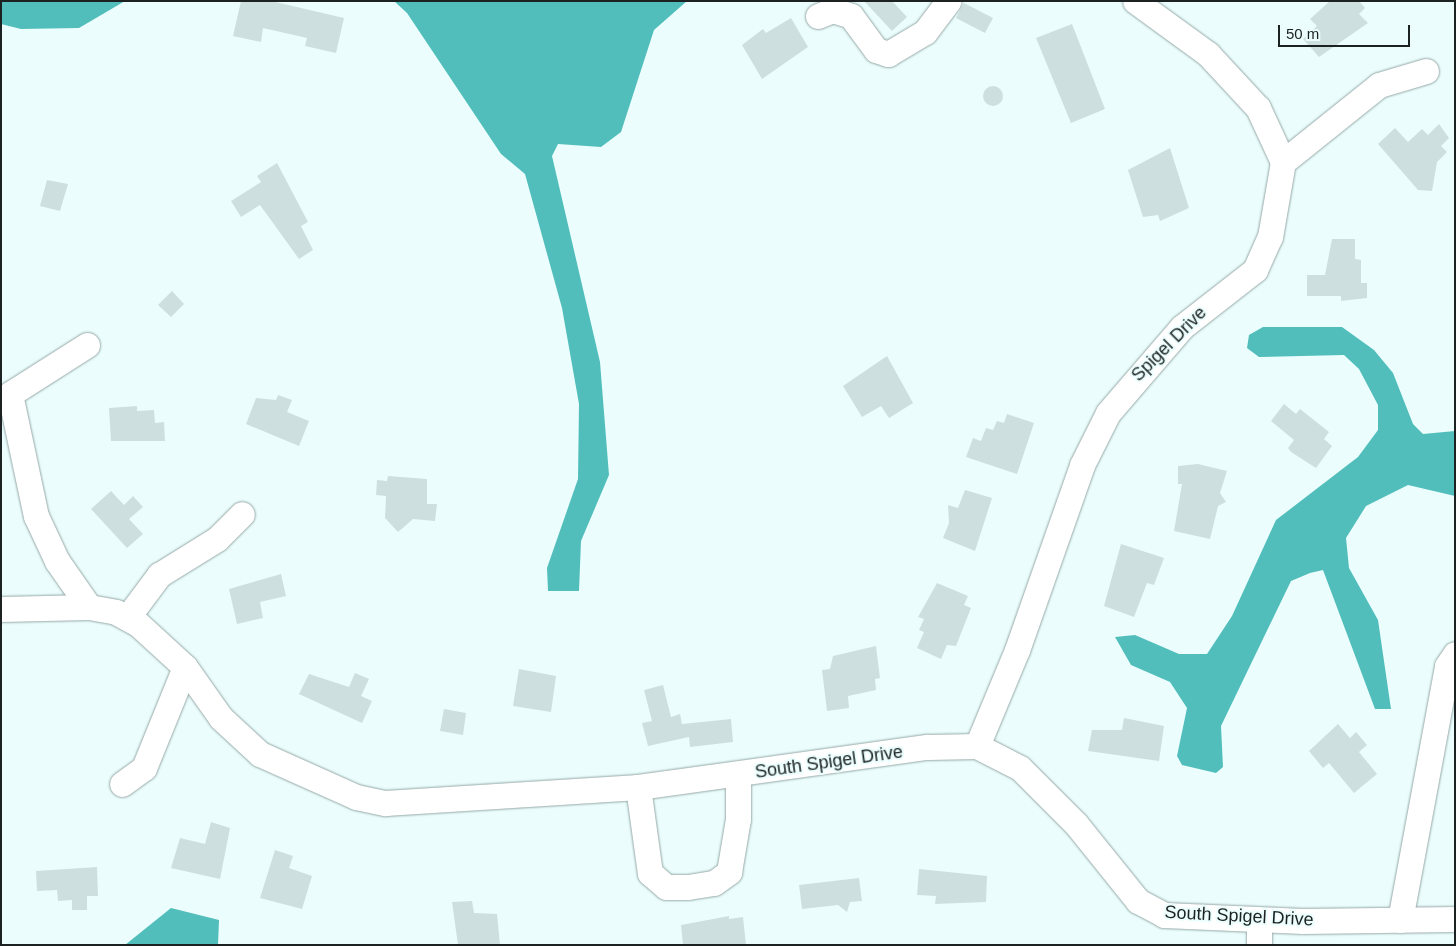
<!DOCTYPE html>
<style>
body{margin:0}
#map{position:relative;width:1456px;height:946px;overflow:hidden;background:#ebfefd;font-family:Helvetica,sans-serif}
div>[style]{position:absolute}
[style*='--x']{left:calc(var(--x)*1px);top:calc(var(--y)*1px);width:calc(var(--w)*1px);rotate:calc(var(--a)*1deg)}
.water>*{inset:0;background:#51bebc}
.building>*{inset:0;background:#cde0df}
.round{border-radius:50%}
.roads{filter:drop-shadow(0 0 1px #96a8a7) drop-shadow(0 0 1px #96a8a7)}
.minor>*{height:25px;margin:-12.5px;padding:0 12.5px;transform-origin:12.5px;border-radius:12.5px;background:#fff}
span{translate:-50% -50%;white-space:nowrap;text-align:center;line-height:1.15;-webkit-text-stroke:4px #ebfefd;paint-order:stroke}
.street-label{font-size:18px;color:#1c2222}
.frame{position:absolute;inset:0;border:2px solid #1c2222;pointer-events:none}
.scale{position:absolute;left:1278px;top:25px;width:132px;height:22px;box-sizing:border-box;border:2px solid #1c2222;border-top:0;padding-left:6px;font-size:15px;line-height:18px;white-space:nowrap;color:#1c2222;-webkit-text-stroke:4px #ebfefd;paint-order:stroke}
</style>
<div id="map">
<div class="water">
<div style="clip-path:polygon(1px 1px,125px 1px,79px 28px,21px 29px,1px 24px)"></div>
<div style="clip-path:polygon(394px 1px,687px 1px,654px 30px,621px 132px,601px 147px,558px 144px,552px 156px,600px 362px,609px 475px,581px 541px,579px 591px,548px 591px,547px 568px,578px 479px,579px 404px,562px 308px,525px 174px,501px 154px,407px 13px)"></div>
<div style="clip-path:polygon(1263px 327px,1342px 327px,1374px 350px,1393px 373px,1413px 424px,1423px 434px,1455px 431px,1455px 496px,1408px 485px,1366px 506px,1346px 538px,1349px 568px,1378px 620px,1391px 709px,1375px 709px,1323px 570px,1310px 573px,1291px 581px,1221px 726px,1223px 767px,1216px 773px,1182px 765px,1177px 756px,1187px 708px,1170px 682px,1131px 665px,1115px 637px,1135px 635px,1179px 654px,1207px 654px,1232px 616px,1276px 520px,1358px 457px,1378px 430px,1378px 405px,1359px 369px,1344px 355px,1259px 357px,1247px 348px,1249px 335px)"></div>
<div style="clip-path:polygon(171px 908px,219px 920px,218px 945px,125px 945px)"></div>
</div>
<div class="building">
<div style="clip-path:polygon(241px 1px,271px 1px,344px 18px,336px 53px,305px 46px,307px 38px,263px 28px,261px 42px,233px 36px)"></div>
<div style="clip-path:polygon(864px 1px,892px 1px,907px 17px,892px 31px)"></div>
<div style="clip-path:polygon(1330px 1px,1359px 1px,1365px 8px,1359px 14px,1368px 23px,1319px 57px,1303px 39px,1317px 26px,1310px 19px)"></div>
<div style="clip-path:polygon(964px 3px,993px 18px,985px 33px,956px 18px)"></div>
<div style="clip-path:polygon(791px 18px,808px 47px,762px 79px,742px 45px,763px 29px,766px 33px)"></div>
<div style="clip-path:polygon(1072px 24px,1105px 109px,1071px 123px,1036px 38px)"></div>
<div class="round" style="left:983px;top:86px;width:20px;height:20px"></div>
<div style="clip-path:polygon(1439px 124px,1449px 138px,1441px 146px,1447px 152px,1437px 162px,1432px 191px,1418px 190px,1378px 144px,1395px 128px,1408px 142px,1422px 129px,1428px 135px)"></div>
<div style="clip-path:polygon(1170px 148px,1189px 208px,1160px 221px,1158px 215px,1143px 217px,1128px 170px)"></div>
<div style="clip-path:polygon(277px 163px,308px 222px,301px 226px,313px 250px,299px 259px,260px 205px,241px 217px,231px 201px,261px 182px,257px 176px)"></div>
<div style="clip-path:polygon(47px 180px,68px 184px,60px 211px,40px 206px)"></div>
<div style="clip-path:polygon(1332px 239px,1355px 239px,1355px 259px,1361px 260px,1361px 283px,1367px 283px,1367px 298px,1341px 301px,1341px 296px,1307px 296px,1307px 275px,1325px 275px)"></div>
<div style="clip-path:polygon(172px 291px,184px 304px,171px 317px,158px 305px)"></div>
<div style="clip-path:polygon(887px 356px,913px 403px,889px 418px,881px 406px,862px 417px,843px 386px)"></div>
<div style="clip-path:polygon(278px 395px,292px 400px,287px 412px,309px 421px,299px 446px,246px 424px,256px 398px,276px 400px)"></div>
<div style="clip-path:polygon(1284px 404px,1296px 414px,1300px 409px,1329px 432px,1324px 439px,1332px 446px,1316px 468px,1291px 452px,1288px 448px,1294px 440px,1271px 421px)"></div>
<div style="clip-path:polygon(137px 406px,137px 411px,154px 410px,155px 423px,164px 422px,165px 441px,111px 441px,109px 408px)"></div>
<div style="clip-path:polygon(1007px 414px,1034px 423px,1017px 474px,966px 457px,973px 438px,981px 441px,986px 428px,993px 430px,997px 421px,1004px 423px)"></div>
<div style="clip-path:polygon(1198px 464px,1227px 471px,1220px 493px,1226px 502px,1218px 506px,1210px 539px,1174px 531px,1182px 484px,1178px 484px,1178px 466px)"></div>
<div style="clip-path:polygon(388px 476px,427px 479px,427px 504px,437px 504px,435px 521px,413px 519px,398px 532px,385px 518px,386px 496px,376px 495px,377px 480px,387px 481px)"></div>
<div style="clip-path:polygon(965px 490px,992px 498px,975px 551px,943px 538px,949px 523px,948px 505px,958px 508px)"></div>
<div style="clip-path:polygon(111px 491px,124px 505px,133px 496px,143px 507px,129px 519px,143px 534px,127px 548px,91px 509px)"></div>
<div style="clip-path:polygon(1121px 544px,1164px 558px,1154px 585px,1147px 583px,1134px 617px,1104px 606px)"></div>
<div style="clip-path:polygon(281px 574px,286px 596px,260px 602px,263px 618px,237px 624px,229px 589px)"></div>
<div style="clip-path:polygon(937px 583px,968px 596px,964px 605px,971px 608px,956px 646px,947px 645px,941px 659px,917px 648px,924px 632px,919px 630px,924px 619px,918px 617px)"></div>
<div style="clip-path:polygon(876px 646px,880px 678px,875px 679px,876px 690px,848px 696px,849px 708px,827px 711px,822px 670px,830px 669px,833px 656px)"></div>
<div style="clip-path:polygon(519px 669px,556px 676px,551px 712px,513px 706px)"></div>
<div style="clip-path:polygon(355px 673px,369px 679px,361px 696px,372px 701px,362px 723px,299px 694px,309px 674px,349px 687px)"></div>
<div style="clip-path:polygon(663px 685px,671px 717px,680px 714px,682px 724px,731px 719px,733px 742px,690px 747px,689px 737px,648px 746px,642px 723px,652px 721px,644px 690px)"></div>
<div style="clip-path:polygon(444px 709px,466px 713px,463px 735px,440px 731px)"></div>
<div style="clip-path:polygon(1124px 718px,1164px 726px,1159px 761px,1088px 751px,1092px 730px,1122px 730px)"></div>
<div style="clip-path:polygon(1338px 724px,1350px 738px,1356px 732px,1367px 745px,1359px 752px,1377px 774px,1354px 793px,1329px 763px,1323px 768px,1309px 751px)"></div>
<div style="clip-path:polygon(211px 822px,230px 828px,220px 879px,171px 868px,180px 838px,205px 844px)"></div>
<div style="clip-path:polygon(275px 850px,293px 856px,289px 868px,312px 876px,302px 909px,260px 898px)"></div>
<div style="clip-path:polygon(97px 867px,98px 896px,87px 896px,87px 910px,72px 910px,72px 900px,58px 901px,57px 890px,37px 891px,36px 871px)"></div>
<div style="clip-path:polygon(919px 869px,987px 876px,986px 902px,935px 904px,936px 896px,917px 895px)"></div>
<div style="clip-path:polygon(859px 878px,862px 901px,850px 902px,847px 912px,838px 905px,802px 909px,799px 885px)"></div>
<div style="clip-path:polygon(472px 901px,474px 913px,497px 914px,500px 945px,458px 945px,452px 902px)"></div>
<div style="clip-path:polygon(729px 916px,729px 919px,743px 917px,746px 945px,683px 945px,681px 925px)"></div>
</div>
<div class="roads">
<div class="minor">
<div style="--x:818;--y:16;--w:16;--a:-22"></div>
<div style="--x:833;--y:10;--w:19;--a:18"></div>
<div style="--x:851;--y:16;--w:42;--a:53.7"></div>
<div style="--x:876;--y:50;--w:13;--a:18"></div>
<div style="--x:888;--y:54;--w:43;--a:-30.7"></div>
<div style="--x:925;--y:32;--w:39;--a:-53"></div>
<div style="--x:1283;--y:162;--w:123;--a:-38.7"></div>
<div style="--x:1379;--y:85;--w:49;--a:-16.6"></div>
<div style="--x:87;--y:345;--w:91;--a:147.5"></div>
<div style="--x:10;--y:394;--w:125;--a:78"></div>
<div style="--x:36;--y:516;--w:50;--a:65"></div>
<div style="--x:57;--y:561;--w:56;--a:55.2"></div>
<div style="--x:89;--y:607;--w:27;--a:10"></div>
<div style="--x:116;--y:612;--w:25;--a:29"></div>
<div style="--x:138;--y:624;--w:64;--a:42.5"></div>
<div style="--x:185;--y:667;--w:109;--a:112.1"></div>
<div style="--x:144;--y:768;--w:27;--a:144"></div>
<div style="--x:1;--y:609;--w:88;--a:-1.3"></div>
<div style="--x:127;--y:618;--w:54;--a:-53.3"></div>
<div style="--x:159;--y:575;--w:68;--a:-31.8"></div>
<div style="--x:217;--y:539;--w:35;--a:-45"></div>
<div style="--x:185;--y:667;--w:62;--a:54.8"></div>
<div style="--x:221;--y:718;--w:53;--a:42.7"></div>
<div style="--x:260;--y:754;--w:105;--a:24.1"></div>
<div style="--x:356;--y:797;--w:30;--a:12"></div>
<div style="--x:385;--y:803;--w:254;--a:-3.6"></div>
<div style="--x:638;--y:787;--w:293;--a:-7.9"></div>
<div style="--x:928;--y:747;--w:49;--a:-1.2"></div>
<div style="--x:977;--y:746;--w:48;--a:27.1"></div>
<div style="--x:1020;--y:768;--w:79;--a:45"></div>
<div style="--x:1076;--y:824;--w:99;--a:51.2"></div>
<div style="--x:1138;--y:901;--w:30;--a:28"></div>
<div style="--x:1164;--y:915;--w:139;--a:2.5"></div>
<div style="--x:1303;--y:921;--w:152;--a:-0.8"></div>
<div style="--x:977;--y:746;--w:104;--a:-67.4"></div>
<div style="--x:1017;--y:650;--w:196;--a:-70.6"></div>
<div style="--x:1082;--y:465;--w:58;--a:-63.4"></div>
<div style="--x:1108;--y:413;--w:113;--a:-49.3"></div>
<div style="--x:1182;--y:327;--w:93;--a:-38"></div>
<div style="--x:1255;--y:270;--w:36;--a:-66"></div>
<div style="--x:1270;--y:237;--w:76;--a:-80.2"></div>
<div style="--x:1283;--y:162;--w:60;--a:-114.8"></div>
<div style="--x:1258;--y:108;--w:74;--a:-132.8"></div>
<div style="--x:1208;--y:54;--w:90;--a:-144"></div>
<div style="--x:638;--y:787;--w:87;--a:82.1"></div>
<div style="--x:650;--y:873;--w:21;--a:41"></div>
<div style="--x:666;--y:887;--w:22;--a:0"></div>
<div style="--x:688;--y:887;--w:26;--a:-9"></div>
<div style="--x:714;--y:883;--w:19;--a:-36"></div>
<div style="--x:729;--y:872;--w:54;--a:-80.4"></div>
<div style="--x:738;--y:819;--w:44;--a:-90"></div>
<div style="--x:1259;--y:920;--w:25;--a:90"></div>
<div style="--x:1400;--y:920;--w:258;--a:-79.5"></div>
<div style="--x:1447;--y:666;--w:14;--a:-56"></div>
</div>
</div>
<div class="street-label">
<span style="left:1169px;top:344px;rotate:-45deg">Spigel Drive</span>
<span style="left:829px;top:762px;rotate:-8deg">South Spigel Drive</span>
<span style="left:1239px;top:916px;rotate:3deg">South Spigel Drive</span>
</div>
<div class="frame"></div>
<div class="scale">50 m</div>
</div>
